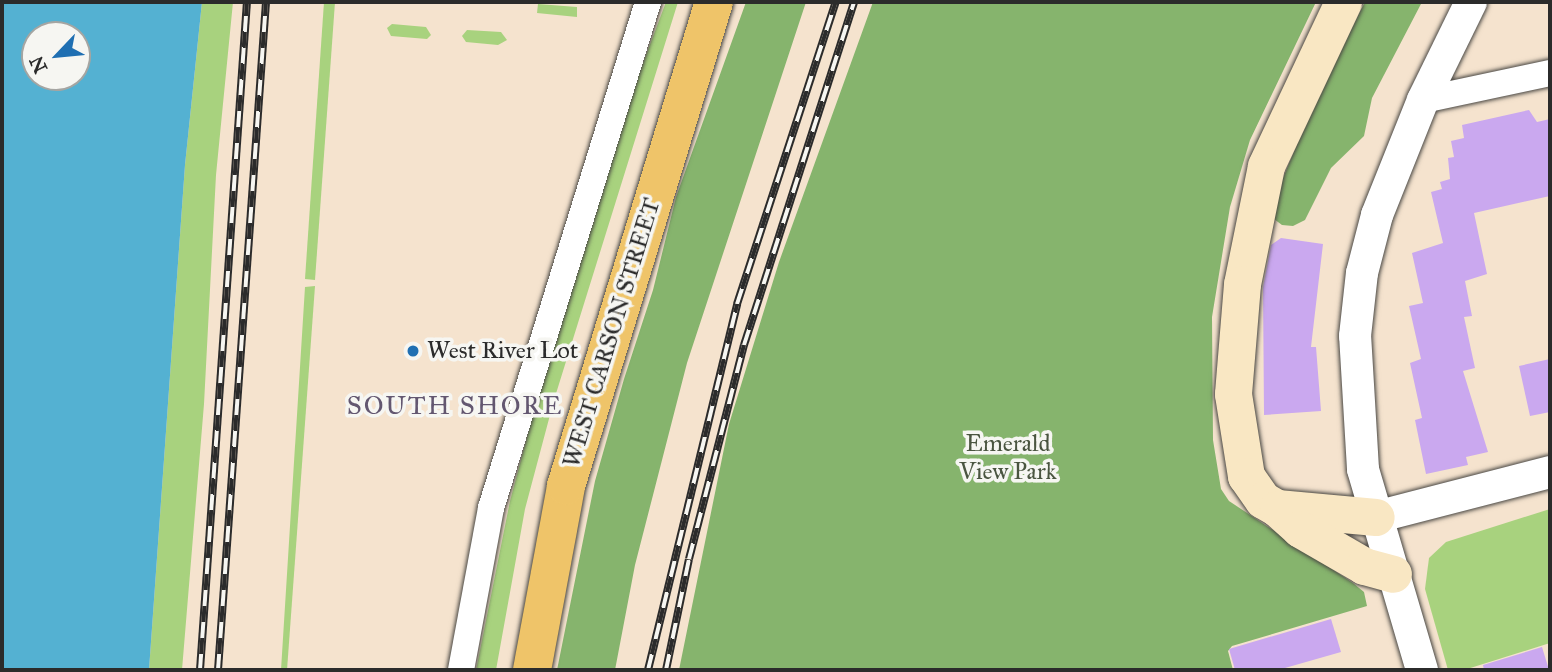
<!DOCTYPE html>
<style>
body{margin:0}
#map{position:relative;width:1552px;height:672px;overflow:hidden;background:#f5e3ce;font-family:"IM FELL Great Primer",serif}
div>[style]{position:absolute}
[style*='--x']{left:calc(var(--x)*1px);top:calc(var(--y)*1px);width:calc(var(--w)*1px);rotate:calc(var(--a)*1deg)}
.green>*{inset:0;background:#a8d27e}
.forest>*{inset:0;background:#86b46d}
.water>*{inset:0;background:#54b1d2}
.building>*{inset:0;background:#caa8ef}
.roads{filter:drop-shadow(0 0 2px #494743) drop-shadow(0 0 2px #494743)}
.minor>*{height:26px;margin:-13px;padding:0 13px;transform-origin:13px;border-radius:13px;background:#fff}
.tertiary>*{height:32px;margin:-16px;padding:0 16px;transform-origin:16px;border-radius:16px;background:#fff}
.secondary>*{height:37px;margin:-18.5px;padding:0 18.5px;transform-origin:18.5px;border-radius:18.5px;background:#f9e7c3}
.primary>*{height:38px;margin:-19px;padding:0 19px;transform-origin:19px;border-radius:19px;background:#efc469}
.rail>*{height:8px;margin-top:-4px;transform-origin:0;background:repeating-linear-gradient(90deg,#f6f6f2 0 16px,#2b2b2b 0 32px);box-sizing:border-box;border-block:2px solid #2b2b2b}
.dots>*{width:19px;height:19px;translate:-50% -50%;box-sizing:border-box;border:4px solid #f6f6f2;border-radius:50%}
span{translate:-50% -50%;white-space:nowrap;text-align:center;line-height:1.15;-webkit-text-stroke:7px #f6f6f2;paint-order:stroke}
.street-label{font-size:24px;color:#2b2b2b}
.poi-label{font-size:24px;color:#2b2b2b}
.left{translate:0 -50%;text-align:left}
.park-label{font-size:24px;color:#4a5540}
.neighbourhood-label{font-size:26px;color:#635770;letter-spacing:2px}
.frame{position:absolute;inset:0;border:4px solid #2b2b2b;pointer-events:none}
.north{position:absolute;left:21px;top:21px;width:70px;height:70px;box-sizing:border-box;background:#f6f6f2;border:2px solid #a5a5a2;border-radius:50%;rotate:244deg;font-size:19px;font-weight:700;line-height:28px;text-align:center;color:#2b2b2b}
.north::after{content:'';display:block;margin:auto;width:24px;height:32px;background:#1f6fb2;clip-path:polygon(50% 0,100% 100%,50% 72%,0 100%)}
</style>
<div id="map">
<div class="green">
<div style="clip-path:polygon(202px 2px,233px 2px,216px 175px,204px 404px,182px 670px,149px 670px,185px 165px)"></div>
<div style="clip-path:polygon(324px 2px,335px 2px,315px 280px,305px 279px)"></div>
<div style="clip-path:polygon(666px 2px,678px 2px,554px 400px,525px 509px,496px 670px,476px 670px,510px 501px,538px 395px,632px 92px)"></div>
<div style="clip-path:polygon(538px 4px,577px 7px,577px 17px,537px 13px)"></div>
<div style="clip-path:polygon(392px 24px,426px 27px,431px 35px,427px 39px,391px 36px,387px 28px)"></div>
<div style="clip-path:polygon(467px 30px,501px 32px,507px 40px,498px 45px,466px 42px,462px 36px)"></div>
<div style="clip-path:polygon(315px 286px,287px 670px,281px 670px,305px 287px)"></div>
<div style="clip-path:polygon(1550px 509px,1550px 643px,1464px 670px,1448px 670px,1425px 589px,1429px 558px,1446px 542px)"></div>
</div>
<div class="forest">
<div style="clip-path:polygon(746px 2px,806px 2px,687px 363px,635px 565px,615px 670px,557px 670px,595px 481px,624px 379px,653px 290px,676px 197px)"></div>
<div style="clip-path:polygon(873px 2px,1316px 2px,1250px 140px,1230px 207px,1212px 317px,1213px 440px,1221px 489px,1229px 501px,1353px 583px,1364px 592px,1367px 606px,1232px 646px,1228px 651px,1233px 670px,679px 670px,729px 424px,779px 262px)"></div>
<div style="clip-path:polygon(1365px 2px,1422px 2px,1372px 98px,1364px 136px,1331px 168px,1305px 220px,1293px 226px,1282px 225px,1274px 219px,1274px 211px,1281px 183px,1316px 98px)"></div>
</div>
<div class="water">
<div style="clip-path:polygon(evenodd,2px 2px,202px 2px,185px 165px,149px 670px,2px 670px,2px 2px,35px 35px,77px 35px,77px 77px,35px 77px,35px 35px)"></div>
</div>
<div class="building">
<div style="clip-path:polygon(1529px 110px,1537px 122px,1550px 119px,1550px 196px,1474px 213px,1487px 274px,1465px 281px,1472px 316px,1464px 317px,1475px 368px,1463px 371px,1488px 452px,1466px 457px,1468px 465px,1426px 474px,1415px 420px,1422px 418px,1410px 363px,1421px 359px,1409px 306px,1423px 303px,1412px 253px,1443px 243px,1431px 192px,1442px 189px,1440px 182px,1450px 179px,1448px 158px,1454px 157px,1451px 141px,1464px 138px,1462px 125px)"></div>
<div style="clip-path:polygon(1281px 238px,1323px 244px,1311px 347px,1316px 347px,1321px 411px,1264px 415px,1263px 287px,1271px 245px)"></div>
<div style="clip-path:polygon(1550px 359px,1550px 412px,1530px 416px,1519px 366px)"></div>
<div style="clip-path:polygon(1331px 619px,1341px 652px,1278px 670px,1235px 670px,1229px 649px)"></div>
<div style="clip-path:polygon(1542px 647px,1549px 670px,1484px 670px,1483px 665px)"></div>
</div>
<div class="roads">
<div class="minor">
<div style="--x:1423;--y:100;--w:130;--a:-12"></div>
<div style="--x:461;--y:670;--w:165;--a:-79.5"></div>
<div style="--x:491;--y:508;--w:530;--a:-72.76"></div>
</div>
<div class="tertiary">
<div style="--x:1376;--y:517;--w:180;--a:-14.5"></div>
<div style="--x:1422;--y:670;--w:209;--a:-106.4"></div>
<div style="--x:1363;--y:469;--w:133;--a:-93.4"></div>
<div style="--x:1355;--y:336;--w:63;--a:-83.7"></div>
<div style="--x:1362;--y:273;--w:60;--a:-75.5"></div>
<div style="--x:1377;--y:215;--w:124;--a:-68.2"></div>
<div style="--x:1423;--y:100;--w:109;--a:-63.9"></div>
</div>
<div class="secondary">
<div style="--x:1343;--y:2;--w:181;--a:115.2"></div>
<div style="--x:1266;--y:166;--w:120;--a:101.5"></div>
<div style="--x:1242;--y:284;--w:110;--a:94.7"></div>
<div style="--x:1233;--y:394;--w:83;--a:81"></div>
<div style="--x:1246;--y:476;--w:29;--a:55"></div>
<div style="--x:1263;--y:500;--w:16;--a:30"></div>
<div style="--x:1277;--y:508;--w:99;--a:5.2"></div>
<div style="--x:1278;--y:509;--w:30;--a:42"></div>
<div style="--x:1300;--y:529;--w:74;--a:30"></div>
<div style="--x:1364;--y:566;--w:30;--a:15"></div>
</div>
<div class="primary">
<div style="--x:532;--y:670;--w:187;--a:-79.5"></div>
<div style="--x:566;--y:486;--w:506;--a:-73"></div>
</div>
</div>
<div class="rail">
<div style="--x:200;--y:670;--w:670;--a:-85.98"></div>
<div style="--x:218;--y:670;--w:670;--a:-85.89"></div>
<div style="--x:648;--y:670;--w:377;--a:-76.3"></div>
<div style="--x:737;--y:304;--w:318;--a:-71.9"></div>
<div style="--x:666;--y:670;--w:113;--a:-78.3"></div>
<div style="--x:689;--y:559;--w:221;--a:-75.6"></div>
<div style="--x:744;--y:345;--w:360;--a:-72.2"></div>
</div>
<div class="dots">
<div style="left:413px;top:351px;background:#1f6fb2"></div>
</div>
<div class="street-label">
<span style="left:612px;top:333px;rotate:-73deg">WEST CARSON STREET</span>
</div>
<div class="poi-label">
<span class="left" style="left:427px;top:351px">West River Lot</span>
</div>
<div class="park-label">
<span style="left:1008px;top:458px">Emerald<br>View Park</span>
</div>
<div class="neighbourhood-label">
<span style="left:455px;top:406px">SOUTH SHORE</span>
</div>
<div class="frame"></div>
<div class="north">N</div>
</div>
